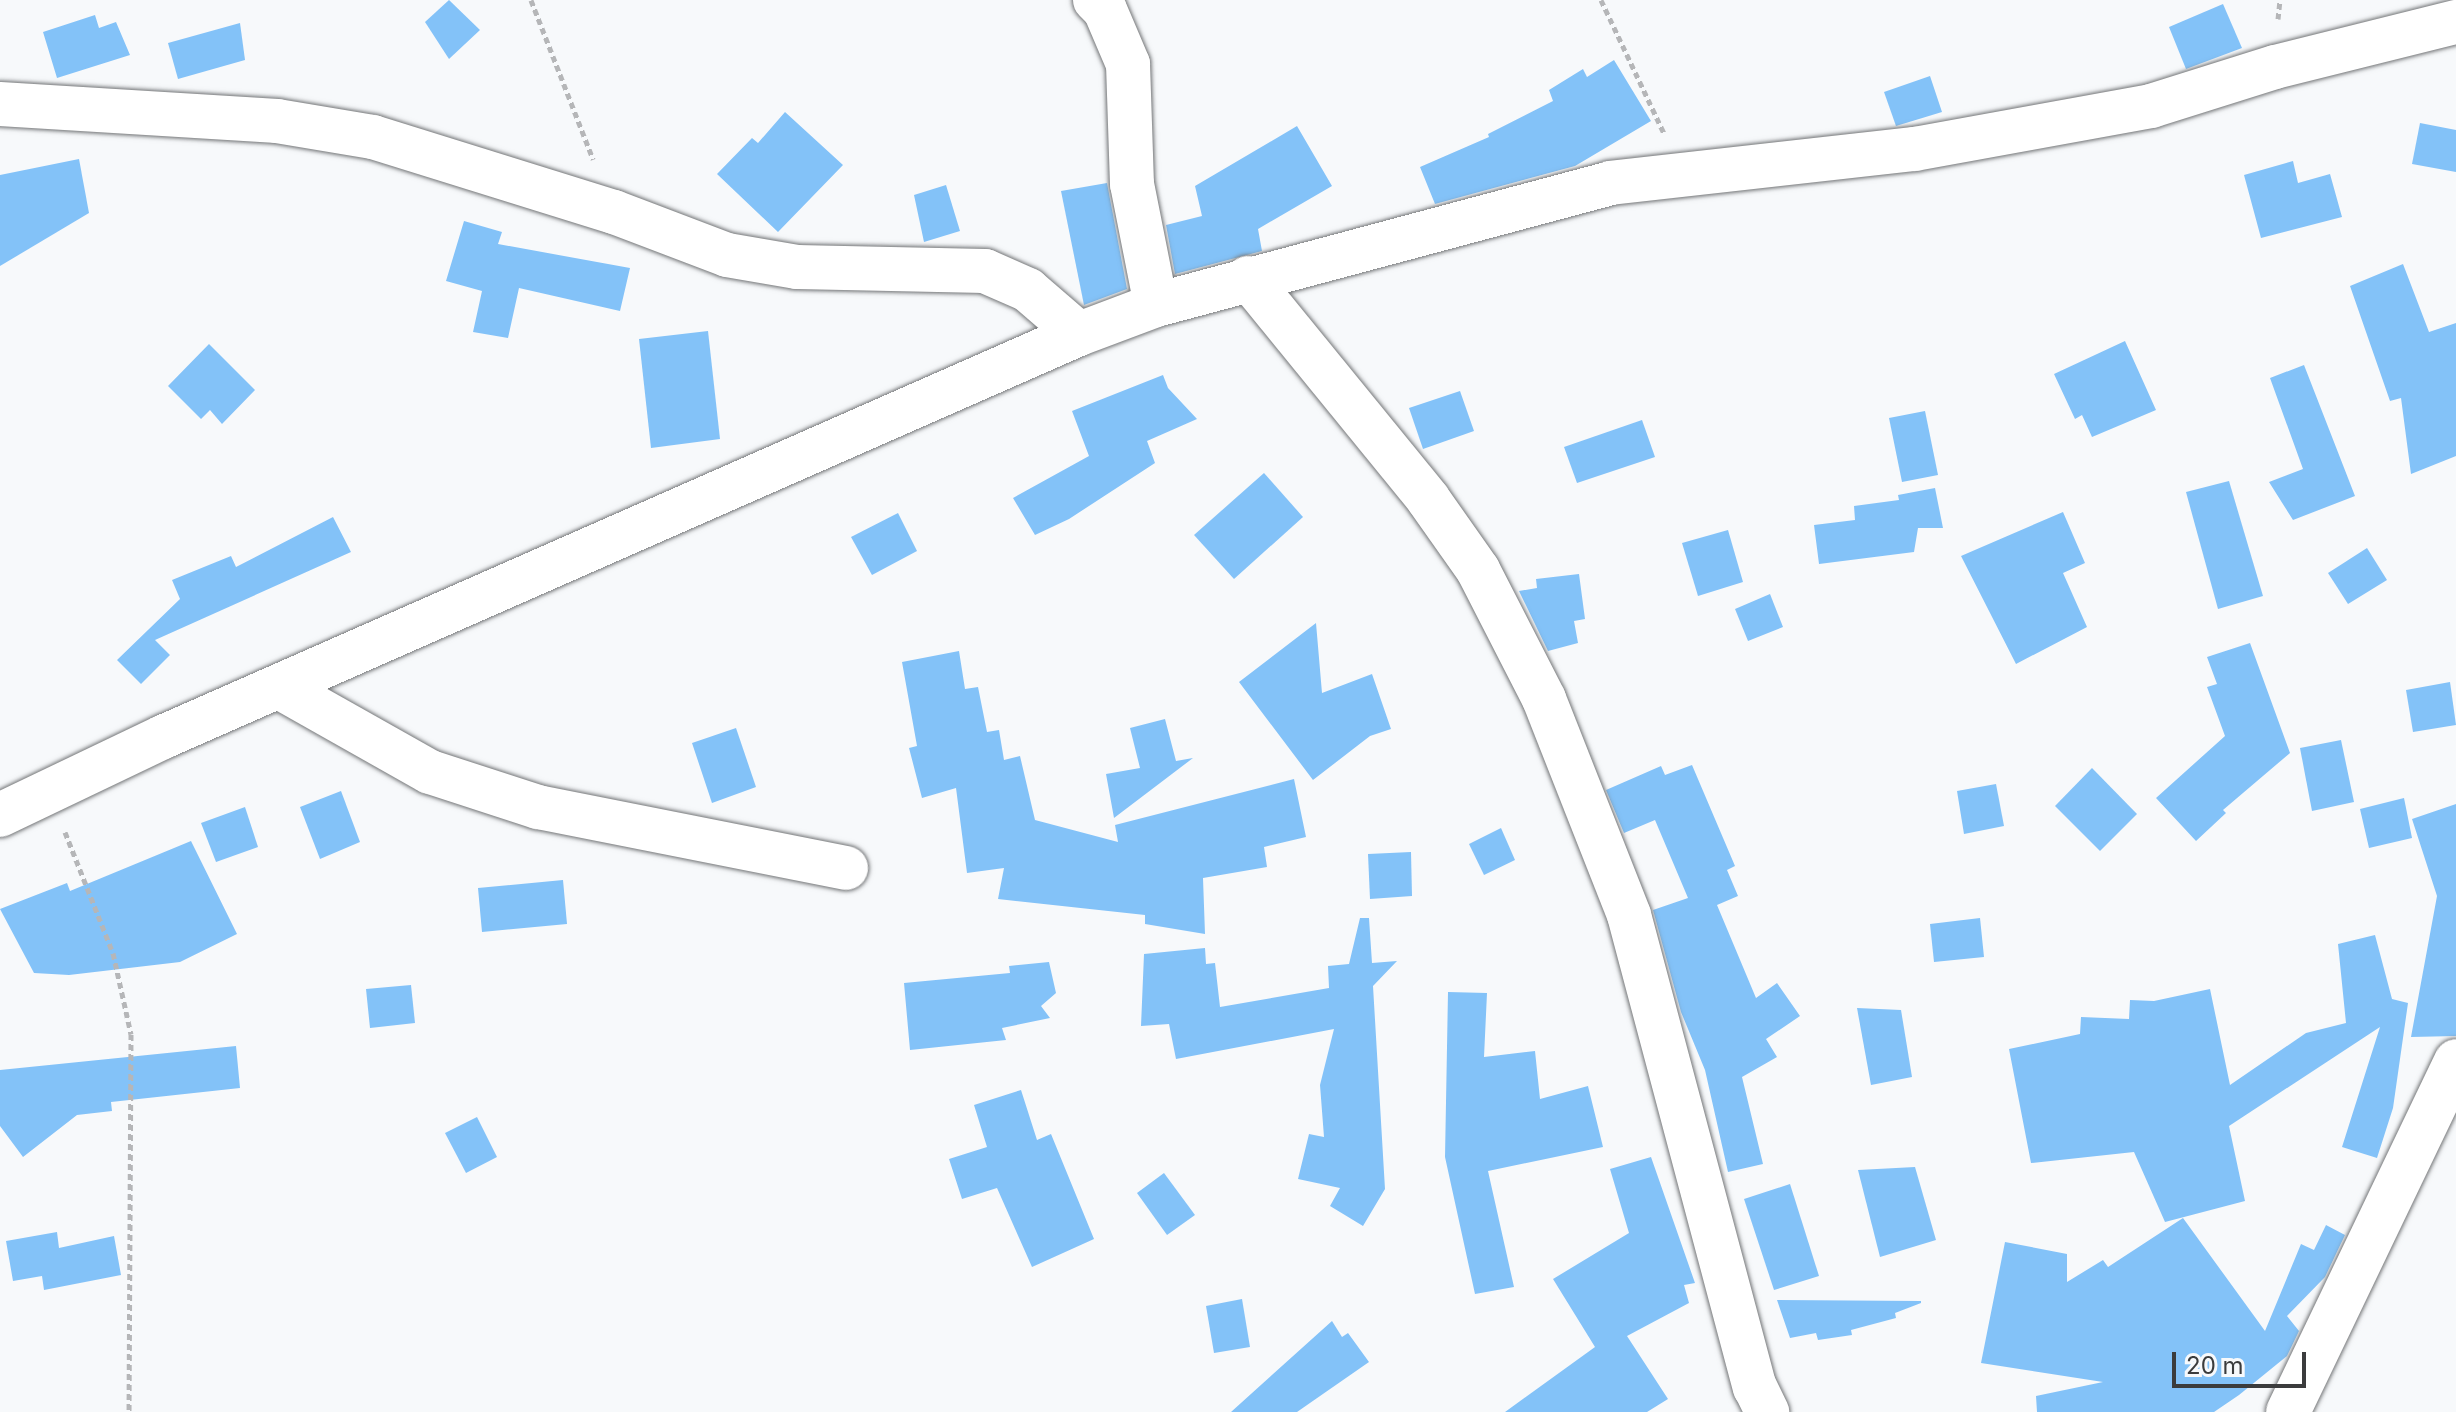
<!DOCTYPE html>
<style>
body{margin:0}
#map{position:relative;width:2456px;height:1412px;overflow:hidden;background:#f7f9fb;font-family:Inter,sans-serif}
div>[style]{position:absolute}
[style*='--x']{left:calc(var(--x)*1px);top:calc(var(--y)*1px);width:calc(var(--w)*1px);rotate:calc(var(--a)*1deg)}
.building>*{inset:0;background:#83c2f8}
.path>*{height:5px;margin-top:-2.5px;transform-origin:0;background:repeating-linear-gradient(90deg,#b5b6b8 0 6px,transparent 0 10px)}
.roads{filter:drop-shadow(0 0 2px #747678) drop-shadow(0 0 2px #747678)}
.minor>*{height:44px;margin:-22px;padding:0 22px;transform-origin:22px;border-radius:22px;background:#fff}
span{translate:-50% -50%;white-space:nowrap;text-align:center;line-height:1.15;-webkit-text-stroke:6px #f7f9fb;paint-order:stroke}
.scale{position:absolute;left:2172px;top:1352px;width:134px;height:36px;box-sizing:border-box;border:4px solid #3b3c3d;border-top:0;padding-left:10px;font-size:24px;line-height:28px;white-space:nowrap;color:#3b3c3d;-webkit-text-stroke:6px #f7f9fb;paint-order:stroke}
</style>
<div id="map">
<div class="building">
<div style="clip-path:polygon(449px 0,480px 30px,449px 59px,425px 22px)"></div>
<div style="clip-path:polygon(2223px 4px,2242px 48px,2186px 69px,2169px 27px)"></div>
<div style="clip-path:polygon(95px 15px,99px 28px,116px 22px,130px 55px,57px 78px,43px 32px)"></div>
<div style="clip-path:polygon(240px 23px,245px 60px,178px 79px,168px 43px)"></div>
<div style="clip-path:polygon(1614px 60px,1651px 121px,1575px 166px,1435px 204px,1420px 167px,1489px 137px,1488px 134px,1553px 101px,1549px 90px,1583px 69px,1587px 77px)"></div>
<div style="clip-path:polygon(1930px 76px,1942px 112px,1896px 126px,1884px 92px)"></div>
<div style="clip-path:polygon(785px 112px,843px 165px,778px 232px,717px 174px,752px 138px,758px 143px)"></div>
<div style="clip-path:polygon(2420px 123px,2456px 130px,2456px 172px,2412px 164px)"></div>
<div style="clip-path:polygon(1297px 126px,1332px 186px,1258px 229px,1262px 251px,1175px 274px,1166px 225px,1202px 216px,1195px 186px)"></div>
<div style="clip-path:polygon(79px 159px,89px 213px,0 266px,0 175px)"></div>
<div style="clip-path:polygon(2293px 161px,2298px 183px,2330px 174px,2342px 217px,2261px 238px,2244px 175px)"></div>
<div style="clip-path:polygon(1107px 183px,1127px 289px,1084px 305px,1061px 191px)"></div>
<div style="clip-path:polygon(946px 185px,960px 231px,924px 242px,914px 195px)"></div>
<div style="clip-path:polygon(464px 221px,502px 232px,498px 244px,630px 268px,620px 311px,519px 288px,508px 338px,473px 332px,482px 291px,446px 281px)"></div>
<div style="clip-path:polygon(2403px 264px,2429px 332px,2456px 323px,2456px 456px,2411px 474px,2401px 398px,2390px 401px,2350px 286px)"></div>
<div style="clip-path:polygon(708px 331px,720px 439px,651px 448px,639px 339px)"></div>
<div style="clip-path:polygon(2125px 341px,2156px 410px,2092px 437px,2082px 415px,2075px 419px,2054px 374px)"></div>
<div style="clip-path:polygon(209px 344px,255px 390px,222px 424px,210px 410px,201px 419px,168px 386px)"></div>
<div style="clip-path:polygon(2304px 365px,2355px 496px,2293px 520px,2269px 482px,2303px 469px,2270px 378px)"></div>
<div style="clip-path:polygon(1163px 375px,1168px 388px,1197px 419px,1147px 441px,1155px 463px,1069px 519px,1035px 535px,1013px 498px,1089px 456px,1072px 411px)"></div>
<div style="clip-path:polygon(1460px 391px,1474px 431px,1423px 449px,1409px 408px)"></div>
<div style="clip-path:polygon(1925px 411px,1938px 475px,1902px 482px,1889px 418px)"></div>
<div style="clip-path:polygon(1642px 420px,1655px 457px,1577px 483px,1564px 447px)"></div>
<div style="clip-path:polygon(1264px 473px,1303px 517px,1234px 579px,1194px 535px)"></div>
<div style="clip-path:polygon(2229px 481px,2263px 596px,2218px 609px,2186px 492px)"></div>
<div style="clip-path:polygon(1935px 488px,1943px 528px,1918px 528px,1914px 552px,1819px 564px,1814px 525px,1855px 520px,1854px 506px,1899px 500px,1898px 495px)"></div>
<div style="clip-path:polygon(2063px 512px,2085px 563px,2063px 573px,2087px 627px,2016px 664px,1961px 556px)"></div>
<div style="clip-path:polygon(898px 513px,917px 551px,872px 575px,851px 537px)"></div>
<div style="clip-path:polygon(333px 517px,351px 552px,155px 640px,170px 655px,141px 684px,117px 660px,180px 599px,172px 580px,231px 556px,236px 567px)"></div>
<div style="clip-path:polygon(1728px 530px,1743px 582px,1698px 596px,1682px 543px)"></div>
<div style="clip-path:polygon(2367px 548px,2387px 580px,2348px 604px,2328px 573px)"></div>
<div style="clip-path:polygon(1579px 574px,1585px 619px,1574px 621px,1578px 643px,1548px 651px,1519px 591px,1537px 588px,1536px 579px)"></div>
<div style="clip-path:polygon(1770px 594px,1783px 627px,1748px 641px,1735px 609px)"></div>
<div style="clip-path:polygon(1316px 623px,1322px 693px,1372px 674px,1391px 729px,1370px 736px,1313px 780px,1239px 682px)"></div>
<div style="clip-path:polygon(2250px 643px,2290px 753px,2223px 810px,2226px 813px,2196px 841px,2156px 798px,2225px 736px,2207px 687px,2217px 684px,2207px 657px)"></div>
<div style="clip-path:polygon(959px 651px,965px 689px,978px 687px,987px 732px,999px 730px,1004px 760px,1020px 756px,1035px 820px,1118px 842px,1115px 825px,1294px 779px,1306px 837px,1264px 847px,1267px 867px,1203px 878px,1205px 934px,1145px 924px,1145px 915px,998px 899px,1004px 868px,967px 873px,956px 788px,922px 798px,909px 748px,917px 746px,902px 662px)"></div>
<div style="clip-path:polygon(2450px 682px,2456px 725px,2413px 732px,2406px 690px)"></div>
<div style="clip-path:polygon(1165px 719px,1176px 761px,1193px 758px,1114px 818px,1106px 774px,1140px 768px,1130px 728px)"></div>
<div style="clip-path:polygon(736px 728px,756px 787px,712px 803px,692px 743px)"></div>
<div style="clip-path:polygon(2341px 740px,2354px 802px,2312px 811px,2300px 748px)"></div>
<div style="clip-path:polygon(1692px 765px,1735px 866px,1727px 870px,1738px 896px,1717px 905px,1756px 998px,1777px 983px,1800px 1016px,1766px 1039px,1777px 1057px,1742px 1077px,1763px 1164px,1728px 1172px,1705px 1070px,1681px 1012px,1653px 910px,1688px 898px,1655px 820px,1624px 833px,1606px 790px,1661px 766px,1665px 775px)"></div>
<div style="clip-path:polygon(2092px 768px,2137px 814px,2100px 851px,2055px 806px)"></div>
<div style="clip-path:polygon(1996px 784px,2004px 826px,1964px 834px,1957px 791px)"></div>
<div style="clip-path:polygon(341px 791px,360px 842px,320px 859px,300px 807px)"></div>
<div style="clip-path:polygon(2404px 798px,2412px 838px,2369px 848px,2360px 809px)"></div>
<div style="clip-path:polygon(2456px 804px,2456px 1036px,2411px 1037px,2437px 896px,2412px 819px)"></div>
<div style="clip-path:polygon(245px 807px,258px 847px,216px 862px,201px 823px)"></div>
<div style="clip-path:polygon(1501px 828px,1515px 860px,1484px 875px,1469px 844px)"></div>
<div style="clip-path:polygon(191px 841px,237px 934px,180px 962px,69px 975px,34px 973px,0 909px,67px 883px,70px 891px)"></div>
<div style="clip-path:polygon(1411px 852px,1412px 896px,1370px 899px,1368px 854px)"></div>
<div style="clip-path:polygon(563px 880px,567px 924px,482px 932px,478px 888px)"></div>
<div style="clip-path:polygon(1360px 918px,1369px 918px,1372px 963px,1397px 961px,1373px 986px,1385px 1189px,1363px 1226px,1330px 1206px,1340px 1188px,1298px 1179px,1309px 1134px,1324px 1137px,1320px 1085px,1334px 1029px,1176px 1059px,1169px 1024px,1141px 1026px,1144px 954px,1205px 948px,1206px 964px,1215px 963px,1220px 1007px,1329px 988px,1328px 966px,1349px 964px)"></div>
<div style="clip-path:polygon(1980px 918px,1984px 957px,1934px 962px,1930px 924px)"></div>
<div style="clip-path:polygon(2375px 935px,2392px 999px,2408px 1003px,2393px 1108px,2377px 1158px,2342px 1147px,2380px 1027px,2229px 1126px,2245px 1201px,2165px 1222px,2134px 1152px,2031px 1163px,2009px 1049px,2080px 1034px,2081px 1017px,2129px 1019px,2130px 1000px,2154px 1001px,2210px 989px,2230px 1085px,2306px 1033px,2346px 1023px,2338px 944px)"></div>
<div style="clip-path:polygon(1049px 962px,1056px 993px,1041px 1006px,1050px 1018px,1002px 1028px,1006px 1040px,910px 1050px,904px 983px,1010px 973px,1009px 966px)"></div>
<div style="clip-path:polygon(411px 985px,415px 1023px,370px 1028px,366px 989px)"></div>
<div style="clip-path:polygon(1448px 992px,1487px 993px,1484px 1057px,1535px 1051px,1540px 1099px,1588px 1086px,1603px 1147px,1488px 1171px,1514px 1287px,1475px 1294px,1445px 1157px)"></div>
<div style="clip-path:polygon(1857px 1008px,1901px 1010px,1912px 1077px,1871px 1085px)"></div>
<div style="clip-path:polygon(236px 1046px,240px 1088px,111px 1102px,112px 1111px,77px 1115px,23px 1157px,0 1126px,0 1070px)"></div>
<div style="clip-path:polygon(1021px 1090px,1037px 1140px,1051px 1134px,1094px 1239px,1032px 1267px,997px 1188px,962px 1199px,949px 1159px,987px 1147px,974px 1105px)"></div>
<div style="clip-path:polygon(477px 1117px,497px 1157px,466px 1173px,445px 1133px)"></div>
<div style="clip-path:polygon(1651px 1157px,1695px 1283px,1684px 1285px,1689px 1303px,1627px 1336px,1668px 1399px,1647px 1412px,1505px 1412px,1595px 1347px,1553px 1279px,1629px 1233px,1610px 1169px)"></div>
<div style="clip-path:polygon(1915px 1167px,1936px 1240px,1880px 1257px,1858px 1170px)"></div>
<div style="clip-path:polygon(1164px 1173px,1195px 1215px,1167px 1235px,1137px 1193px)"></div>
<div style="clip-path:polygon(1790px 1184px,1819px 1276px,1774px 1290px,1744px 1199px)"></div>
<div style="clip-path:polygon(2183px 1218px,2265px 1331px,2301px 1244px,2314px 1250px,2326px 1225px,2345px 1235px,2325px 1277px,2287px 1316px,2299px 1331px,2287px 1356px,2239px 1395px,2214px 1412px,2037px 1412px,2036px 1396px,2103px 1382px,1981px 1363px,2005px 1242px,2067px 1254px,2067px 1282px,2103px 1260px,2108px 1267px)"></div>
<div style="clip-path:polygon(57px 1232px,59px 1248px,114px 1236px,121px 1275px,44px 1290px,42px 1276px,13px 1281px,6px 1241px)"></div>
<div style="clip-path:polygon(1242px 1299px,1250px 1347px,1214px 1353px,1206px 1306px)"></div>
<div style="clip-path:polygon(1777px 1300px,1921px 1301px,1921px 1303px,1895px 1313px,1896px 1318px,1851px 1330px,1852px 1335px,1818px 1340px,1816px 1333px,1790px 1338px)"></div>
<div style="clip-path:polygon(1332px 1321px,1342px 1337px,1348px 1333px,1369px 1362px,1297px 1412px,1231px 1412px)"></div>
</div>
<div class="path">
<div style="--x:531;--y:0;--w:171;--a:68.7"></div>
<div style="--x:1601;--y:0;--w:147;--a:64.7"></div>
<div style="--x:2278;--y:19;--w:19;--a:-84"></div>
<div style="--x:65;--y:832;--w:130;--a:68.4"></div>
<div style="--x:113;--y:953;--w:83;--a:77.5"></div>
<div style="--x:131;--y:1034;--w:378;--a:90.3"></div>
</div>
<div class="roads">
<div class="minor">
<div style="--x:1095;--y:0;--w:14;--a:45"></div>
<div style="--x:1105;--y:10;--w:59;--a:66.9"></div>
<div style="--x:1128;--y:64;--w:120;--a:88.1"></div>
<div style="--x:1132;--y:184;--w:123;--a:78.8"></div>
<div style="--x:0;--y:104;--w:278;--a:3.5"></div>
<div style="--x:277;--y:121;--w:97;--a:9.5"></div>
<div style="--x:373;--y:137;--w:252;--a:17.3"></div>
<div style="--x:614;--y:212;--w:121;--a:20.8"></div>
<div style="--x:727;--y:255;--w:71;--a:9.7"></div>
<div style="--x:797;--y:267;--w:188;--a:1.2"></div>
<div style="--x:985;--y:271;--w:47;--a:23.8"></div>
<div style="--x:1028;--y:290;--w:67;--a:40.8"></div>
<div style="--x:1248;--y:278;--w:285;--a:50.8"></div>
<div style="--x:1428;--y:499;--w:87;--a:54.8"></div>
<div style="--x:1478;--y:570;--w:145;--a:62.9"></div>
<div style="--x:1544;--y:699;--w:232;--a:68.5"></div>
<div style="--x:1629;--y:915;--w:489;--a:75.1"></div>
<div style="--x:1755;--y:1387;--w:28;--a:64"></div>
<div style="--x:279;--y:687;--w:173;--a:29.4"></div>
<div style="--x:430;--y:772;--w:114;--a:18"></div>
<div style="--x:538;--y:807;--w:314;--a:11.2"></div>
<div style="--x:0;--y:815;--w:181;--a:-25.6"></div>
<div style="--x:163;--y:737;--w:1001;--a:-23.75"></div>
<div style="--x:1079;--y:334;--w:82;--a:-20.6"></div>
<div style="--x:1156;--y:305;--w:470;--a:-15"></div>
<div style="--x:1610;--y:183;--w:307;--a:-6.4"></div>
<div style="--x:1915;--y:149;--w:240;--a:-10.3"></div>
<div style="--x:2151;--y:106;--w:130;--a:-17.5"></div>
<div style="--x:2275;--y:67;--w:187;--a:-14"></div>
<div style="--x:2288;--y:1412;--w:389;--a:-64.4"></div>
</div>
</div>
<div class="scale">20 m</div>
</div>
